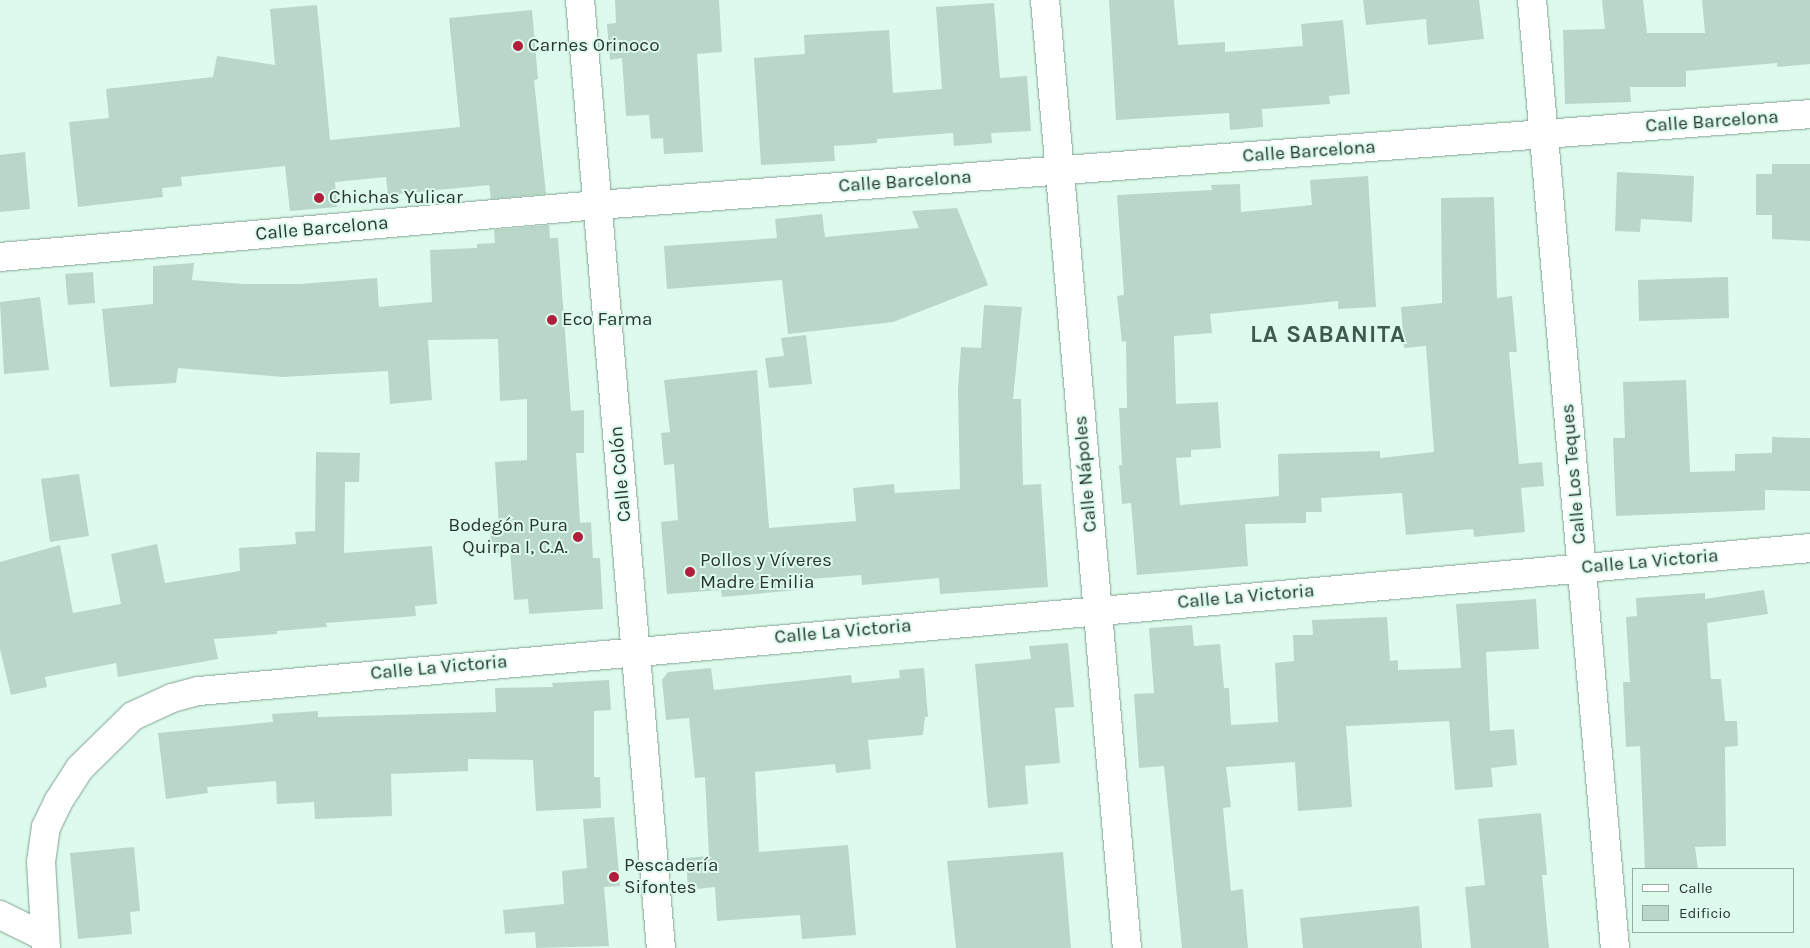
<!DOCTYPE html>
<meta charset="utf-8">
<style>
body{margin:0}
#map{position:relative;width:1810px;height:948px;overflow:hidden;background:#dcfbec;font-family:Karla,sans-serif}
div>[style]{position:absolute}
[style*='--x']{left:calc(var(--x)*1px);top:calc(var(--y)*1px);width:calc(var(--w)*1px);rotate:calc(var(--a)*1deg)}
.building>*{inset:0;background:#b9d7c9}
.roads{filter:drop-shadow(0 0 1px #84a194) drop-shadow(0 0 1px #84a194)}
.minor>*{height:28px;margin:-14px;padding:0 14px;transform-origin:14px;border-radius:14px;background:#fff}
.dots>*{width:14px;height:14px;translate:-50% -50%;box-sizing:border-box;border:2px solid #dcfbec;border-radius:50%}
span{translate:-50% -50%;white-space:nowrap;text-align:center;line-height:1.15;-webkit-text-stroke:4px #dcfbec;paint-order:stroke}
.poi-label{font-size:19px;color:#2a3631}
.left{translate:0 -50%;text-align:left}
.right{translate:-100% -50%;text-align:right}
.street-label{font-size:19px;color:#2a3631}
.district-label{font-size:24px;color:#3e594e;font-weight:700;letter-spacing:1px}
.legend{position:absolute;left:1632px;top:868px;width:162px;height:65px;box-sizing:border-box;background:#dcfbec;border:1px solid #95aca1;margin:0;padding:6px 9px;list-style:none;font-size:15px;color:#2a3631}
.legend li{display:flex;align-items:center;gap:10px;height:25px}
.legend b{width:25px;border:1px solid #95aca1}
</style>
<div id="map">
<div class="building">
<div style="clip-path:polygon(615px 0,719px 0,722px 52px,697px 54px,703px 152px,664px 154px,663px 138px,651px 139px,649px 115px,626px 116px,622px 58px,610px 60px,607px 24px,616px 23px)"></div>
<div style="clip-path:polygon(1109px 0,1174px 0,1178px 45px,1225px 42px,1225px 52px,1303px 46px,1301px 24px,1343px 20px,1350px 94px,1329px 96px,1330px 104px,1262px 109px,1263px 127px,1230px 130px,1229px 113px,1116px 120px)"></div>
<div style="clip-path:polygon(1363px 0,1479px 0,1484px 39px,1428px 45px,1426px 19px,1366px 25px)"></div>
<div style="clip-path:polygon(1602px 0,1643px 0,1647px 33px,1705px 33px,1702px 0,1810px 0,1810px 64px,1777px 67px,1777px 63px,1686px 71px,1686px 87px,1630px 87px,1631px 102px,1565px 104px,1563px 30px,1605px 29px)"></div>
<div style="clip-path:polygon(994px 3px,1000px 78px,1027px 76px,1031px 131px,991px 133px,992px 143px,954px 146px,953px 133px,877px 139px,877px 143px,834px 146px,835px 161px,761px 165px,754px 58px,805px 54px,804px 35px,889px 30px,893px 93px,942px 89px,936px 7px)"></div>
<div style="clip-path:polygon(317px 5px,330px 140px,460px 127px,449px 18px,532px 10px,538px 79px,534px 80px,546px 194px,491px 199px,489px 185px,388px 195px,386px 177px,335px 182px,337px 207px,290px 211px,285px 166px,181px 177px,182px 186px,162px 188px,163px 197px,78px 207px,69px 122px,109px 118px,106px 89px,213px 77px,217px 56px,275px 65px,270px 9px)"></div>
<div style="clip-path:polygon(25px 152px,30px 209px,0 212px,0 155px)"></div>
<div style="clip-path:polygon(1772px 164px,1810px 164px,1810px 241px,1772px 239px,1772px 215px,1756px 215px,1756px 174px,1772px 174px)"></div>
<div style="clip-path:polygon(1617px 172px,1694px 176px,1692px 222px,1641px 219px,1640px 232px,1615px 231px)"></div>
<div style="clip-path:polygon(1368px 176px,1376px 307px,1338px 309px,1338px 301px,1210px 314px,1212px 333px,1174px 336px,1176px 404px,1218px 402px,1221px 448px,1191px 450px,1191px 457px,1176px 458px,1180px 505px,1279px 496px,1278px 454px,1380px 451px,1380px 458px,1434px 452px,1426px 346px,1404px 348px,1401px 307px,1442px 303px,1441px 198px,1494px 197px,1497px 298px,1512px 296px,1517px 352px,1509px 352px,1519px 464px,1542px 462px,1544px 486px,1521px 488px,1525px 532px,1474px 537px,1473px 529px,1406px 535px,1402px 493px,1321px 498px,1322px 512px,1306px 512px,1306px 523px,1245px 524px,1248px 566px,1137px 575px,1131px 503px,1122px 504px,1119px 465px,1122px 465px,1119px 408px,1127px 408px,1126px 341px,1122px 342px,1117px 296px,1124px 295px,1117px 195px,1212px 190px,1211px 185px,1240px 184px,1241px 212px,1312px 205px,1310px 180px)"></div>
<div style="clip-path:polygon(957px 208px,988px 285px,893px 322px,788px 334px,782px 280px,667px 289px,664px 246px,777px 238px,775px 219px,822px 214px,825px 237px,919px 228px,912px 211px)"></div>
<div style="clip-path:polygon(549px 225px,550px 238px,558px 238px,571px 411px,584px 410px,584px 453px,576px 453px,580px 523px,591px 522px,593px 558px,600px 558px,603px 609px,529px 614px,528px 599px,514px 600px,510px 552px,492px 553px,490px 529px,499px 528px,495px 462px,527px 460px,527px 399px,500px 401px,498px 339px,428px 340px,432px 400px,390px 404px,388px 371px,282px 377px,178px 368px,176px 383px,110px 387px,102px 309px,153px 304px,153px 266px,194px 263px,192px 280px,243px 284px,300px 284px,377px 278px,379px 307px,432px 302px,430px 250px,477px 248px,477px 244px,495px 243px,494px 230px)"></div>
<div style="clip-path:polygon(93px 272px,95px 303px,68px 305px,65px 274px)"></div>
<div style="clip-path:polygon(1728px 277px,1729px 318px,1639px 321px,1638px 280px)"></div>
<div style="clip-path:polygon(40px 297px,49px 370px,4px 374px,0 302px)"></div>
<div style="clip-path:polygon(984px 305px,1022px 307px,1013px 399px,1021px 399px,1023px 485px,1041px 484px,1048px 587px,940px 594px,939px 578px,862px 585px,861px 575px,797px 580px,798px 590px,722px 597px,721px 590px,667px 594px,661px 522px,678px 520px,674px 464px,664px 465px,661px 433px,670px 432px,664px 380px,757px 370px,769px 528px,856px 521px,853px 488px,894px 484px,895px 493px,960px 489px,958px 390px,961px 347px,981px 348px)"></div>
<div style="clip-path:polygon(806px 335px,812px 384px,769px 388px,765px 358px,784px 356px,781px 338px)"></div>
<div style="clip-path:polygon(1686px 380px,1690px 472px,1735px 471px,1735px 454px,1772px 453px,1772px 437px,1810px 438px,1810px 491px,1765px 490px,1765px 510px,1616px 516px,1613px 438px,1625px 438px,1623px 382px)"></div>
<div style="clip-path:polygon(316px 452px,360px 453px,359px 482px,345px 482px,344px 553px,432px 546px,437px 604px,415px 606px,416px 616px,326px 623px,327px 627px,277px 631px,277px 634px,214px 639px,218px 659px,118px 677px,116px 663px,45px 677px,47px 687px,11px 695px,0 649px,0 562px,60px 545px,73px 613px,121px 604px,111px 554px,157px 544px,165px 583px,240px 571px,239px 548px,296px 544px,295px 532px,315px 531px)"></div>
<div style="clip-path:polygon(79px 474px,89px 536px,50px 542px,41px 479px)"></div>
<div style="clip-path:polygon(1764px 590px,1768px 614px,1707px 623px,1711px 679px,1721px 679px,1725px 721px,1737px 721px,1738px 746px,1725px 747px,1726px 846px,1695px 847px,1698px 869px,1645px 869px,1640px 746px,1626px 747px,1623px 682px,1630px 682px,1626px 617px,1637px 616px,1636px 598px,1705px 593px,1705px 599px)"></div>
<div style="clip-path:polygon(1536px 599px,1539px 649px,1486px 652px,1490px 731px,1514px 729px,1517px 765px,1491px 768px,1493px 787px,1455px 790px,1449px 721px,1346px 726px,1352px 807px,1298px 811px,1295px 762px,1226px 767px,1231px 807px,1223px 808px,1231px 891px,1243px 889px,1248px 948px,1182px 948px,1164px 766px,1139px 768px,1134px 694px,1154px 693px,1149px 628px,1192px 625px,1194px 646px,1220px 644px,1224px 688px,1229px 688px,1231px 725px,1278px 722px,1275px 663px,1294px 661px,1293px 635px,1313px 635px,1312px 620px,1387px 617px,1390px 661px,1398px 660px,1398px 670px,1461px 668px,1456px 604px)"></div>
<div style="clip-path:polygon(1068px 643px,1074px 707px,1055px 708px,1060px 763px,1025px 766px,1028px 804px,988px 808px,975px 664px,1031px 659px,1029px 646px)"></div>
<div style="clip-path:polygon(711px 668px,714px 690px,851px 675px,852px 683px,900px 678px,899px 670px,924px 668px,928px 717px,925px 717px,923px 735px,868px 740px,871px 769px,836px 773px,835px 764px,755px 772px,759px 852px,848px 845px,856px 935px,802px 939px,800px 915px,717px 921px,715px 887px,688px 890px,686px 858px,709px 856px,705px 777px,695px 778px,689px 718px,666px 720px,662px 680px,668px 672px)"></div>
<div style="clip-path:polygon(609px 680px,611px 710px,594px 711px,594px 777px,600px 777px,601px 808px,536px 811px,533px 760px,468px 759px,468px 771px,391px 774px,392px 816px,315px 819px,314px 802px,277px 804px,276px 781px,207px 787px,208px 793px,166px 799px,158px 733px,273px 722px,272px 714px,318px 711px,318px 717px,496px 712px,495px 688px,553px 687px,552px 683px)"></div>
<div style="clip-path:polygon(1541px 813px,1547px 875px,1542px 875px,1549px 948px,1471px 948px,1465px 887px,1485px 885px,1478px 819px)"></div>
<div style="clip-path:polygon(614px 817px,620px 886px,604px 887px,609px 946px,536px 948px,535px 932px,505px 934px,503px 910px,564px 904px,562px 871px,587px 868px,583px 819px)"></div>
<div style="clip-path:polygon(134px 847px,140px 911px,130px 912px,132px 934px,78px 939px,70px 853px)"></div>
<div style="clip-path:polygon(1063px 852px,1071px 948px,956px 948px,947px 861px)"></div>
<div style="clip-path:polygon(1419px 906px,1422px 948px,1303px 948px,1300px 918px)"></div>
</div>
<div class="roads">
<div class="minor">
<div style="--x:580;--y:0;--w:951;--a:85.12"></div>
<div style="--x:1045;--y:0;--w:952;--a:85.06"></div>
<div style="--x:1532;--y:0;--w:952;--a:85"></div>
<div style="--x:0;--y:257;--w:600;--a:-4.97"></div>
<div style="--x:598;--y:205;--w:1215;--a:-4.29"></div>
<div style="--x:0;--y:915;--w:50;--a:26.1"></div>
<div style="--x:46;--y:948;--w:86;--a:-93.3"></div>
<div style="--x:41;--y:862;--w:35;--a:-82"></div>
<div style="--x:46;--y:827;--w:28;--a:-64"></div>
<div style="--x:58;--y:802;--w:40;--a:-57.1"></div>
<div style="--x:80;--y:768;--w:74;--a:-44.5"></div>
<div style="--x:133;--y:716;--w:43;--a:-24.8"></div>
<div style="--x:172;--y:698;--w:28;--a:-15"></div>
<div style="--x:199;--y:691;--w:1617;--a:-5.07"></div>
</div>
</div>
<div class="dots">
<div style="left:518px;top:46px;background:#b11e3c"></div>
<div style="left:319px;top:198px;background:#b11e3c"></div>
<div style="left:552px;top:320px;background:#b11e3c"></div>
<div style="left:578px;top:537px;background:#b11e3c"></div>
<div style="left:690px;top:572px;background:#b11e3c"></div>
<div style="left:614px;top:877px;background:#b11e3c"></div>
</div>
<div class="poi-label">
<span class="left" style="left:528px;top:46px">Carnes Orinoco</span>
<span class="left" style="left:329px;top:198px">Chichas Yulicar</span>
<span class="left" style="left:562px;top:320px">Eco Farma</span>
<span class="right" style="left:568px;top:537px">Bodegón Pura<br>Quirpa I, C.A.</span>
<span class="left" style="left:700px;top:572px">Pollos y Víveres<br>Madre Emilia</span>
<span class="left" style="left:624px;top:877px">Pescadería<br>Sifontes</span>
</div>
<div class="street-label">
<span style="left:1712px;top:122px;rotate:-4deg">Calle Barcelona</span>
<span style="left:1309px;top:152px;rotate:-4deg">Calle Barcelona</span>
<span style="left:905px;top:182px;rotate:-4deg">Calle Barcelona</span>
<span style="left:322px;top:229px;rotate:-5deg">Calle Barcelona</span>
<span style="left:621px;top:474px;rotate:-95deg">Calle Colón</span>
<span style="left:1086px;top:474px;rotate:-95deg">Calle Nápoles</span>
<span style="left:1574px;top:474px;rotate:-95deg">Calle Los Teques</span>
<span style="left:1650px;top:562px;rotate:-5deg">Calle La Victoria</span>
<span style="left:1246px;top:597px;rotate:-5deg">Calle La Victoria</span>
<span style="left:843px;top:632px;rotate:-5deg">Calle La Victoria</span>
<span style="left:439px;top:668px;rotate:-5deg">Calle La Victoria</span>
</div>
<div class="district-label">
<span style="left:1328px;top:335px">LA SABANITA</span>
</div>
<ul class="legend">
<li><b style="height:6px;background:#fff"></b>Calle</li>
<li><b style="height:14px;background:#b9d7c9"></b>Edificio</li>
</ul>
</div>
